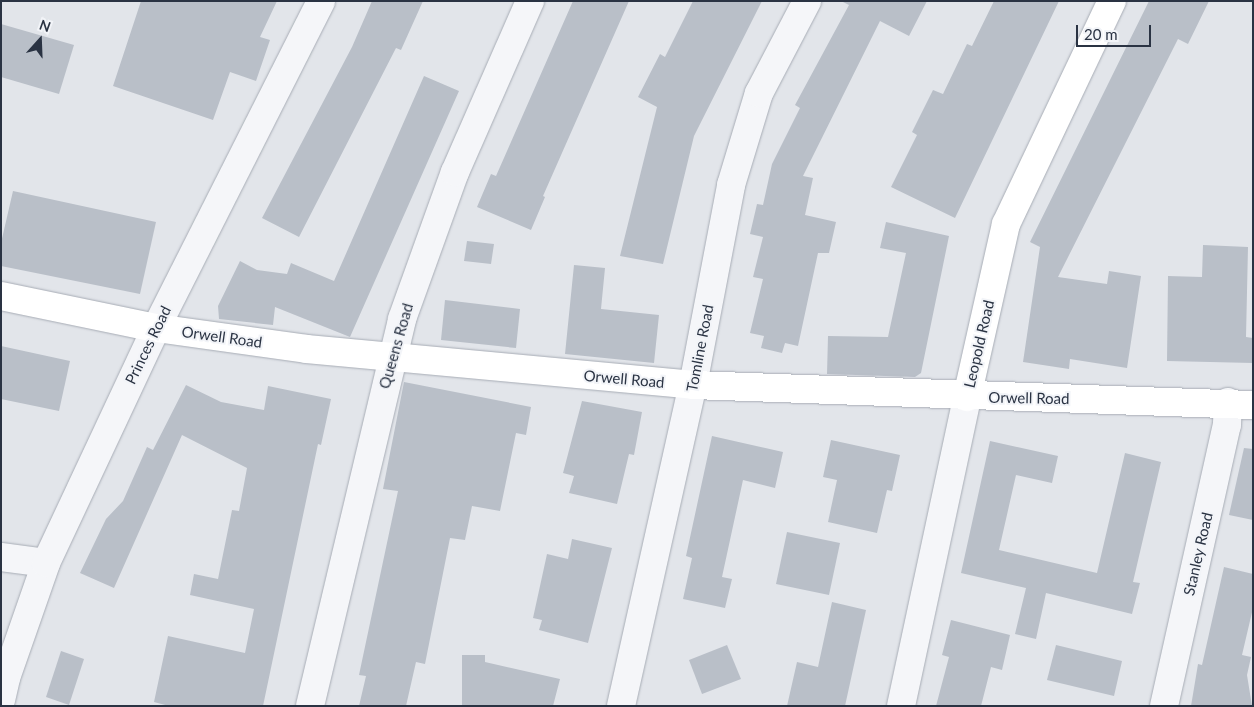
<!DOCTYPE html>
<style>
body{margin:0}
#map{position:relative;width:1254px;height:707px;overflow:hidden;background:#e2e5ea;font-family:Lato,sans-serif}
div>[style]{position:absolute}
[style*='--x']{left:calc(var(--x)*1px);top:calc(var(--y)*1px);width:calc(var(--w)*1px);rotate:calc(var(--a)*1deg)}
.building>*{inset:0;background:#b9bfc8}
.roads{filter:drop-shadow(0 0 1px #a7acb5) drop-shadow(0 0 1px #a7acb5)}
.minor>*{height:28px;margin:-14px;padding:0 14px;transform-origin:14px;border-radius:14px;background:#f5f6f9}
.primary>*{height:28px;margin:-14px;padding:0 14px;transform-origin:14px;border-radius:14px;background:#fff}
span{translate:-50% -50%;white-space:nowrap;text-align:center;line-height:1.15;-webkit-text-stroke:4px #f2f4f8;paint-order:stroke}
.street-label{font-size:15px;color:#2a3343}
.frame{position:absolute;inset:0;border:2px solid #2a3343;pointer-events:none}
.north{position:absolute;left:15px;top:15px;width:50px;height:50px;-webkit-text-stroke:4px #f2f4f8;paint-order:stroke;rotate:20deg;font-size:14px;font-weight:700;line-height:20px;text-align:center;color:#2a3343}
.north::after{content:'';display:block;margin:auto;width:18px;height:22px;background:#2a3343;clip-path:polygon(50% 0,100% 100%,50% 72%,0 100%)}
.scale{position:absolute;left:1076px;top:25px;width:75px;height:22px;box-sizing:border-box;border:2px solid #2a3343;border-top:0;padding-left:6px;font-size:15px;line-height:18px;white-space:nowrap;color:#2a3343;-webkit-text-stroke:4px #f2f4f8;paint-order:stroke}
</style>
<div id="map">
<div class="building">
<div style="clip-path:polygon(141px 1px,277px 1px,260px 37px,270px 40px,256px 81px,230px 72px,213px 120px,113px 86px)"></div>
<div style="clip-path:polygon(372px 1px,423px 1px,401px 50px,396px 48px,299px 237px,262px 218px,352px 47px)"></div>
<div style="clip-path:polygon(573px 1px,629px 1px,543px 196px,545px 197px,531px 230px,477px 207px,491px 174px,496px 176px)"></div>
<div style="clip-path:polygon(693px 1px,762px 1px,694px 136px,663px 264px,620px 256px,657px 107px,638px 97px,660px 54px,665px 57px)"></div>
<div style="clip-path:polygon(841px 1px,927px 1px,909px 36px,880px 21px,803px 176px,813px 178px,805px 215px,836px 222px,829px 253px,818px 253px,798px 346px,785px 343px,782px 353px,761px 348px,764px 336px,750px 333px,763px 279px,753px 277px,763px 237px,750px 234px,757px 204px,763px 205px,772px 164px,800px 108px,795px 105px,849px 5px)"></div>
<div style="clip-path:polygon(994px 1px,1059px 1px,955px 218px,891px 187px,917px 135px,912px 132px,933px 90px,943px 94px,967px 44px,972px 46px)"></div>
<div style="clip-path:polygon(1149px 1px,1209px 1px,1188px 44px,1178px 39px,1058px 277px,1107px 284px,1109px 271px,1141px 276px,1127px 368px,1070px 359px,1069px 369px,1023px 362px,1040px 247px,1030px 242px)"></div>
<div style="clip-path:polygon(1px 24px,74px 45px,59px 94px,1px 77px)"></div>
<div style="clip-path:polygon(424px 76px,459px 91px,350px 337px,275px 307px,273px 325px,219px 319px,218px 306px,240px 261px,257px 270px,287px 274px,291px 263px,334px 281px)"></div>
<div style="clip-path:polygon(13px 191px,156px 222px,140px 294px,1px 266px,1px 243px)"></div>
<div style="clip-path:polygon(886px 222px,949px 236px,921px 373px,915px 377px,827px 374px,828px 336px,888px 337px,906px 253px,880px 248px)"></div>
<div style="clip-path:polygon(467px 241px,494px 244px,491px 264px,464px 261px)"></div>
<div style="clip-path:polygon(1203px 245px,1248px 247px,1246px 337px,1253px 338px,1253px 363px,1167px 361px,1168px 276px,1202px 277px)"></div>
<div style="clip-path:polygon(574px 265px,605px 268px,601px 309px,659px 315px,654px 363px,565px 354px)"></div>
<div style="clip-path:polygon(445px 300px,520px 309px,516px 348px,441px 340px)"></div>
<div style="clip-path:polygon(1px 346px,70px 361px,59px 411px,1px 399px)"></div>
<div style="clip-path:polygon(404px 382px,531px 407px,526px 435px,516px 433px,500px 511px,472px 506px,465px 540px,450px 538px,425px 664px,416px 662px,406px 706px,359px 706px,366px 676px,359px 675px,398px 491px,383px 489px)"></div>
<div style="clip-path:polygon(186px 385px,221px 402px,264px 410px,268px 386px,331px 399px,321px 445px,318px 444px,263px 706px,169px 706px,154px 702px,168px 636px,245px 653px,254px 609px,190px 595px,194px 574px,218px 579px,232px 510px,239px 511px,247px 468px,182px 435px,114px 588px,80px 573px,106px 519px,123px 501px,147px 447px,153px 450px)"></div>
<div style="clip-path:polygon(582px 401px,642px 412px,634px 455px,629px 454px,617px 504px,569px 493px,574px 476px,563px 473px)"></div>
<div style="clip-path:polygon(712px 436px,783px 452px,775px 488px,743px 480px,722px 577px,732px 579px,725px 608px,683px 599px,692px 558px,686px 556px)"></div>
<div style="clip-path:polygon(831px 440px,900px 455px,892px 491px,887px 490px,877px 533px,828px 522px,837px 480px,823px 477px)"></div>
<div style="clip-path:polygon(990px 441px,1058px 456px,1052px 483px,1016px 475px,999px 550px,1097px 573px,1125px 453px,1161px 462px,1133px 582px,1140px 583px,1132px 614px,1046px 593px,1036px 639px,1015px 634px,1026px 588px,961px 573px)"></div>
<div style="clip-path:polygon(1244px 448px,1253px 449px,1253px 520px,1229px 515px)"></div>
<div style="clip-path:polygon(787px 532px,840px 543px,829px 595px,776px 584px)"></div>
<div style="clip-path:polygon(572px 539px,612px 548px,588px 643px,539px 630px,542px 620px,533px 618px,547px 554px,568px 559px)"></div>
<div style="clip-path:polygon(1224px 567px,1253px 574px,1253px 608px,1242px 655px,1251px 657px,1247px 675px,1252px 706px,1191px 706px,1198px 664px,1202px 665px)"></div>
<div style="clip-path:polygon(832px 602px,866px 610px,845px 706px,787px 706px,797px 662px,818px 667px)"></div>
<div style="clip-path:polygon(951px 620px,1010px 635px,1002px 670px,991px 667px,981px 706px,936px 706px,949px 657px,942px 655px)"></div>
<div style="clip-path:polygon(727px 645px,741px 679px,702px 694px,689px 660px)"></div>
<div style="clip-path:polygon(1056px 645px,1122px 661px,1114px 696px,1047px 680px)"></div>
<div style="clip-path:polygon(61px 651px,84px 659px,69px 705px,46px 697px)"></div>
<div style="clip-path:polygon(462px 655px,485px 655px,485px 662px,560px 679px,553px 706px,462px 706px)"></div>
</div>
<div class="roads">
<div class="minor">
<div style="--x:1;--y:557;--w:45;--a:7.6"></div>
<div style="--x:1;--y:700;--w:23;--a:-77"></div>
<div style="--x:6;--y:678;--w:122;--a:-70.8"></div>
<div style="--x:46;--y:563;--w:259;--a:-64.9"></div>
<div style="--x:156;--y:328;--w:366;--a:-63.2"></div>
<div style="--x:310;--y:706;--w:398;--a:-76.6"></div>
<div style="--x:402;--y:319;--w:156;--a:-70.2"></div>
<div style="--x:455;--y:172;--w:187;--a:-66.3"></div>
<div style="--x:621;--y:706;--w:329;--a:-77.4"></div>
<div style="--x:693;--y:385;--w:204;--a:-79.2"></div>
<div style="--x:731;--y:185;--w:96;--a:-73.1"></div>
<div style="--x:759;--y:93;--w:104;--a:-62.4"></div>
<div style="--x:901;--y:706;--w:316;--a:-77.9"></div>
<div style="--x:1164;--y:706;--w:288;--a:-77.4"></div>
<div style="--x:1227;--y:425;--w:23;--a:-88"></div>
</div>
<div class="primary">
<div style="--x:1;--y:296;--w:158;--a:11.7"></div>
<div style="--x:156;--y:328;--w:152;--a:7.9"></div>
<div style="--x:307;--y:349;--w:388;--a:5.3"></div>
<div style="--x:693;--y:385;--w:560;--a:2.05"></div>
<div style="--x:967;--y:397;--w:177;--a:-77.3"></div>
<div style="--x:1006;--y:224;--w:247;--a:-64.6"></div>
</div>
</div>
<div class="street-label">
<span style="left:222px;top:337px;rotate:8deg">Orwell Road</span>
<span style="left:979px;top:344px;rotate:-77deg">Leopold Road</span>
<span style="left:148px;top:345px;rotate:-64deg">Princes Road</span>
<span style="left:396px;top:346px;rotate:-74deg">Queens Road</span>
<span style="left:700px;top:348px;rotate:-79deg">Tomline Road</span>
<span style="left:624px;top:379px;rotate:5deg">Orwell Road</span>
<span style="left:1029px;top:398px;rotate:1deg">Orwell Road</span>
<span style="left:1198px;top:554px;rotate:-77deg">Stanley Road</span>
</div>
<div class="frame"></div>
<div class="north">N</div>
<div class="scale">20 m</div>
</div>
